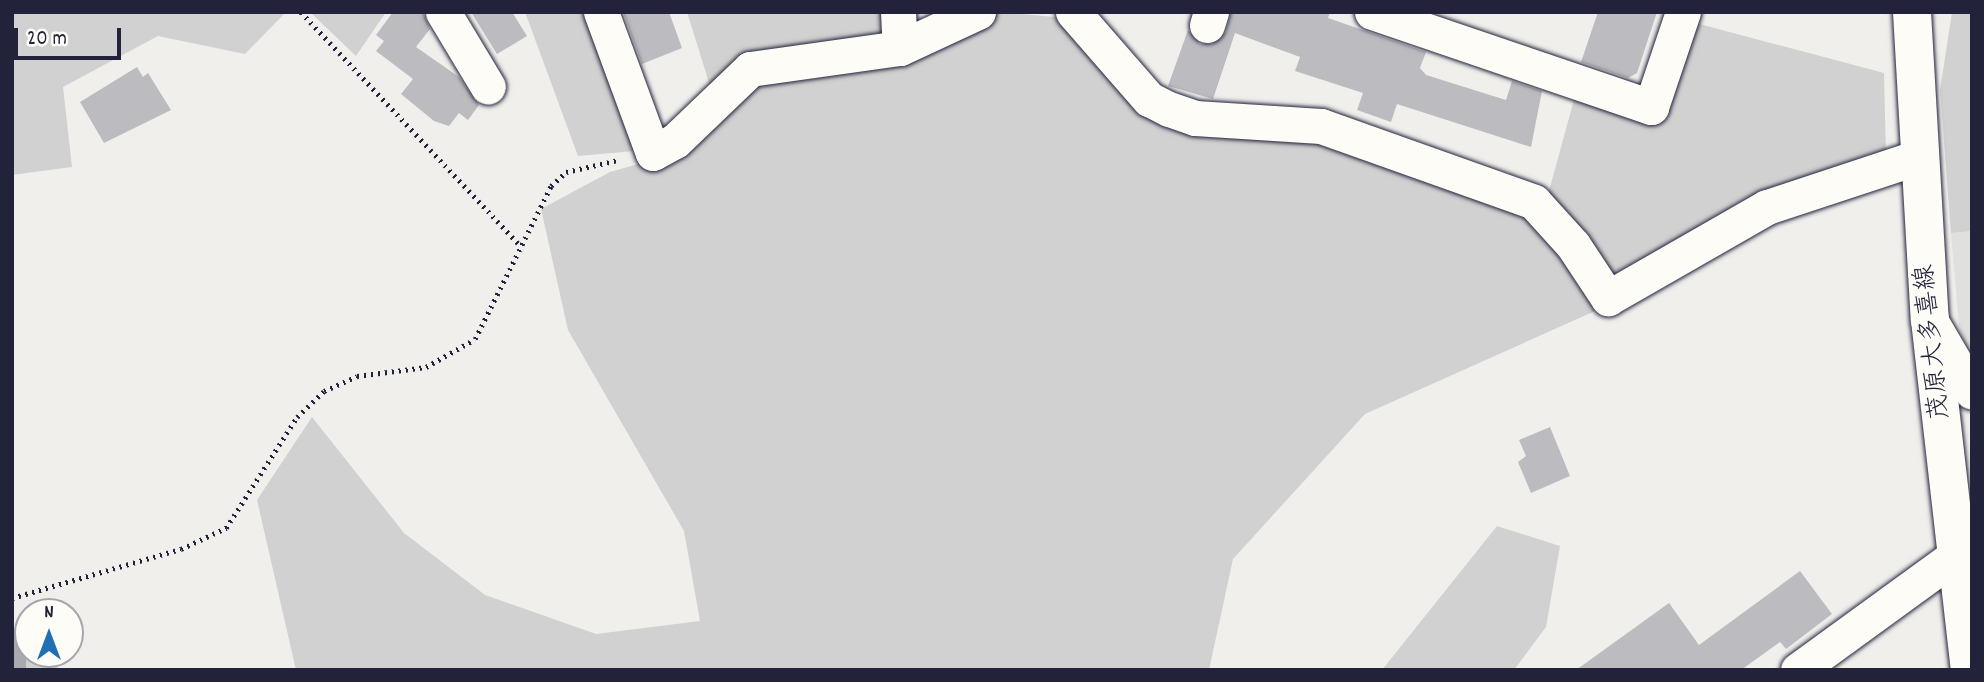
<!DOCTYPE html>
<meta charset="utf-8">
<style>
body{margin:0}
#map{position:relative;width:1984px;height:682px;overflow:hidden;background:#f0efec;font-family:Dekko,"Klee One",sans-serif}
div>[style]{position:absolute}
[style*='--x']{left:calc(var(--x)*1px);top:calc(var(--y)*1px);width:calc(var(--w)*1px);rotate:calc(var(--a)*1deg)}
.built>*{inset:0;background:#e0e0df}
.green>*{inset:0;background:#d2d1d1}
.water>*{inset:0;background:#a9a9b0}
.building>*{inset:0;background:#bcbcc0}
.path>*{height:4.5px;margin-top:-2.25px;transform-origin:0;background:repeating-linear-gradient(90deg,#22223b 0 2px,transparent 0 7px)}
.roads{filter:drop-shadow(0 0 2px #22223b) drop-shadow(0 0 2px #22223b)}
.minor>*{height:35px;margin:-17.5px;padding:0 17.5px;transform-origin:17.5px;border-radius:17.5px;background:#fdfcf7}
.major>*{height:38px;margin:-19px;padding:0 19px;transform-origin:19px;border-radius:19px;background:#fdfcf7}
span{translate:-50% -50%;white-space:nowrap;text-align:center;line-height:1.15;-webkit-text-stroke:6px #fdfcf7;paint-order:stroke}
.street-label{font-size:26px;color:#22223b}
.frame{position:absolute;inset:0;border:14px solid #22223b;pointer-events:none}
.north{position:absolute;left:14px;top:598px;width:70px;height:70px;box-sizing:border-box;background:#fdfcf7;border:2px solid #a5a5ac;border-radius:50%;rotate:0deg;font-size:19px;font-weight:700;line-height:28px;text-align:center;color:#22223b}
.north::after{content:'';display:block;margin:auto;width:24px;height:32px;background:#1f6fb2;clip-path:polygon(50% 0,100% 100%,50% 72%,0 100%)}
.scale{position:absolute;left:14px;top:28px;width:107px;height:32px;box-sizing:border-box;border:4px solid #22223b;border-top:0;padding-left:9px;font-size:21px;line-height:24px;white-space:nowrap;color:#22223b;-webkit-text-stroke:5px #fdfcf7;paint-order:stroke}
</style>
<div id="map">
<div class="built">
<div style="clip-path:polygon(1972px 231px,1972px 363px,1959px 327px,1951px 233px)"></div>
</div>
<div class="green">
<div style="clip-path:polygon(12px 12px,286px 12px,245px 54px,158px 36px,63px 87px,72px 167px,12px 175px)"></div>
<div style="clip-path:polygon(310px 12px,386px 12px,356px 56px)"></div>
<div style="clip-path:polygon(525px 12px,591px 12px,634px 151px,578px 156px)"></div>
<div style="clip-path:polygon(687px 12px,887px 12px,887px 25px,876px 43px,711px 89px)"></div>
<div style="clip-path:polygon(1000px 12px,1066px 18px,1155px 115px,1307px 134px,1527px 210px,1604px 307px,1365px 414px,1233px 559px,1209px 670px,296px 670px,257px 500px,312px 417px,404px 533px,485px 595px,596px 634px,700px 621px,684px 531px,568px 330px,541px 209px,610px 172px,677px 153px,762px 81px,947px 41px)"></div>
<div style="clip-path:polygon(1952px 12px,1972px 12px,1972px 231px,1951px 233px,1940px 90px)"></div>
<div style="clip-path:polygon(1692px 22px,1884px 73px,1886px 156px,1616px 282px,1546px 202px,1575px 96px,1655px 121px)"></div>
<div style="clip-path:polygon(1497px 526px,1560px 546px,1546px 627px,1514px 670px,1382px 670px)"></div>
<div style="clip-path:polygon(27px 636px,28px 654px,44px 654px,60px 670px,26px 670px)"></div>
</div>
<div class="water">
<div style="clip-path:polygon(12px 627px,27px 636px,26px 670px,12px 670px)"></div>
</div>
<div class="building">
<div style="clip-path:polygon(393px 12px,423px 12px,430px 29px,416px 47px,459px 77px,479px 105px,468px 120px,459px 113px,449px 126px,434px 121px,401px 94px,413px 79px,376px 51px,384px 41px,376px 35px)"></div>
<div style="clip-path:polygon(471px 12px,512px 12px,527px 36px,497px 54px)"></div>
<div style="clip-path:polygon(623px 12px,669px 12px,682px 48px,642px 64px)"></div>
<div style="clip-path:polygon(1231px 12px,1330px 12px,1328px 18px,1426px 52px,1420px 68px,1426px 75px,1506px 100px,1512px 81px,1542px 91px,1531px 147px,1397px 104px,1391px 122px,1357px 110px,1363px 93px,1295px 71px,1300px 57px,1235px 33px,1213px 99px,1168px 86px,1188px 30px,1200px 44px,1212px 44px,1226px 32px)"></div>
<div style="clip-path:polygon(1598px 12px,1657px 12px,1637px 73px,1628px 78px,1581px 62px)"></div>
<div style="clip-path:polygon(137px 67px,143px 77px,148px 73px,171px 110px,104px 143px,80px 102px)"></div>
<div style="clip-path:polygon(1550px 427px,1570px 476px,1531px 493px,1518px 462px,1526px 456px,1519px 440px)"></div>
<div style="clip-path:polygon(1800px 571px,1832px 614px,1786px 649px,1780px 642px,1741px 670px,1576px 670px,1669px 603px,1699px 645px)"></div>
</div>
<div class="path">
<div style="--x:301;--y:12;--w:321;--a:46.8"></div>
<div style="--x:12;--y:598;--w:176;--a:-16.2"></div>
<div style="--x:181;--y:549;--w:50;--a:-25"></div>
<div style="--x:226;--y:528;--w:132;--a:-57.4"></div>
<div style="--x:297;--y:417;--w:37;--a:-44"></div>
<div style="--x:324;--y:391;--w:36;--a:-24"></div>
<div style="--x:357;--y:376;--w:70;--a:-7.4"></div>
<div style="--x:426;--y:367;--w:56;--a:-29.7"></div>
<div style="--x:475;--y:339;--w:171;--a:-63.6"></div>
<div style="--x:551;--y:186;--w:21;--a:-43"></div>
<div style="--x:566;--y:172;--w:53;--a:-13"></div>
</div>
<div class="roads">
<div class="minor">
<div style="--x:443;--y:12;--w:87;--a:59"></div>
<div style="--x:601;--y:12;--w:150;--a:69.8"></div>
<div style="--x:653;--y:153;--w:25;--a:-29"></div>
<div style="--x:675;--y:141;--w:104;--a:-43.8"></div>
<div style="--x:750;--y:69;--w:151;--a:-8"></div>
<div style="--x:900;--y:48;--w:86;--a:-24.8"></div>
<div style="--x:898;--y:12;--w:36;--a:87"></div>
<div style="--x:1073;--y:12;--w:116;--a:48.9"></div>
<div style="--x:1149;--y:99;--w:22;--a:27"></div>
<div style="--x:1169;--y:109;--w:28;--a:19"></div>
<div style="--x:1195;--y:118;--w:126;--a:3.6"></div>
<div style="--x:1321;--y:126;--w:226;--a:19.6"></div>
<div style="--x:1534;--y:202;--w:58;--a:47.8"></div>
<div style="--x:1573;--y:245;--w:64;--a:56.6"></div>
<div style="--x:1608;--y:298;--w:183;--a:-29.8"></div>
<div style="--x:1767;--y:207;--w:159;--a:-18.3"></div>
<div style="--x:1372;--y:12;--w:295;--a:18.8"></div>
<div style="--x:1651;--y:107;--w:100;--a:-71.4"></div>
<div style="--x:1207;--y:25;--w:14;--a:-73"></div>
<div style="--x:1930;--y:320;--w:83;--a:59.7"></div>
<div style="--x:1798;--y:670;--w:195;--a:-36"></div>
</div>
<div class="major">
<div style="--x:1912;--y:12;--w:309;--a:86.7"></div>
<div style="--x:1930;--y:320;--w:352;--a:83.5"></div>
</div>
</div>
<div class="street-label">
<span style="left:1934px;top:342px;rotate:-96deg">茂原大多喜線</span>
</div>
<div class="frame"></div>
<div class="north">N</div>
<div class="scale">20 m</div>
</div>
